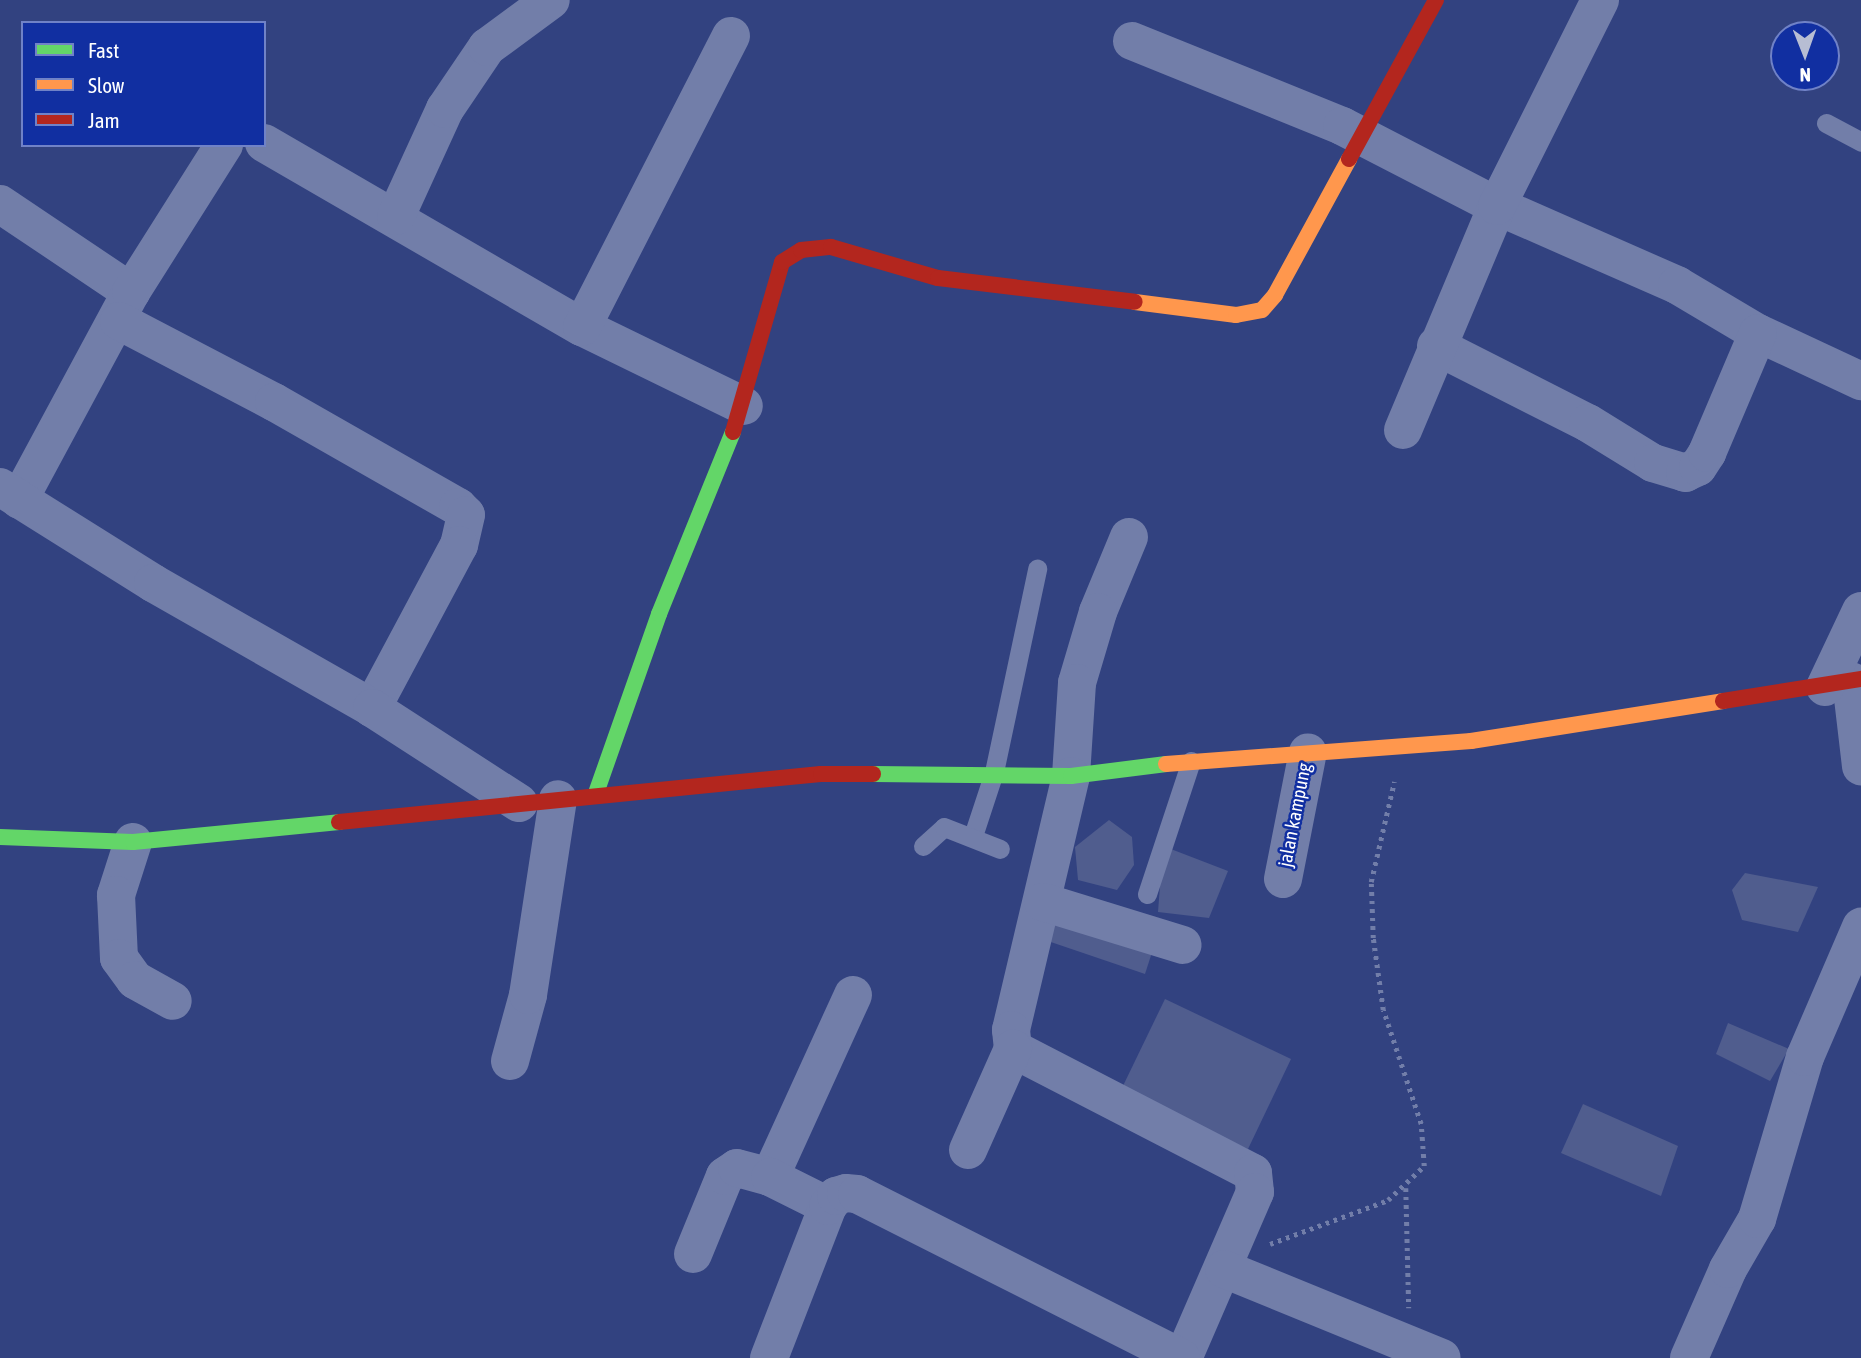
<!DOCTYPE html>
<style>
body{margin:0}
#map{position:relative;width:1861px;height:1358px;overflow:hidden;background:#324280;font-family:"Asap Condensed",sans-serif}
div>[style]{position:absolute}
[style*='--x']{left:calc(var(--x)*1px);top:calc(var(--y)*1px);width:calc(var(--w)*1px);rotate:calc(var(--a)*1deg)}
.building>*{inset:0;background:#505d8e}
.path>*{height:4.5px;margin-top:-2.25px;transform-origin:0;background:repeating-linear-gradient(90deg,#727ea9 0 3.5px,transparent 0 8.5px)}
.lane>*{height:19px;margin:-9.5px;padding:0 9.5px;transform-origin:9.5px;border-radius:9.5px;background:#727ea9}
.street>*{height:38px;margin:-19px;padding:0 19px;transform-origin:19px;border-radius:19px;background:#727ea9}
.fast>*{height:16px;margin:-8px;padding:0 8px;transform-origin:8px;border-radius:8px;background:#63d668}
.slow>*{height:16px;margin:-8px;padding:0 8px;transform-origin:8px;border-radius:8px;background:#ff974d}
.jam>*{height:16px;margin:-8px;padding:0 8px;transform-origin:8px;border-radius:8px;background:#b3261e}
span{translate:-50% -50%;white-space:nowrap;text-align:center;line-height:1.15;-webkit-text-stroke:5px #112fa1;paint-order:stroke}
.street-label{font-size:19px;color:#fff}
.legend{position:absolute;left:21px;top:21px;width:245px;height:126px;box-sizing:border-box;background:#112fa1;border:2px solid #7082c7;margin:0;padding:9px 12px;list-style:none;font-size:21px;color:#fff}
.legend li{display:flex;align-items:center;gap:14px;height:35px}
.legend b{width:35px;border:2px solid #7082c7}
.north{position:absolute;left:1770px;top:21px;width:70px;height:70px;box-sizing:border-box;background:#112fa1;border:2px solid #7082c7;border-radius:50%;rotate:179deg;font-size:19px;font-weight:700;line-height:28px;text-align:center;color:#fff}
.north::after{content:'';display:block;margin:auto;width:24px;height:32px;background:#b7bdd3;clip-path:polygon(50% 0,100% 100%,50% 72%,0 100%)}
</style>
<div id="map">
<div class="building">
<div style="clip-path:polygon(1109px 820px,1132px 837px,1134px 865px,1117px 890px,1078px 880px,1075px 847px)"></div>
<div style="clip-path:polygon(1163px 846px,1228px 871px,1209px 918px,1158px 912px)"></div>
<div style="clip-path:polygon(1745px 873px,1818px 887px,1798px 932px,1742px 920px,1732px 890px)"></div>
<div style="clip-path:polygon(1048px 908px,1155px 943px,1145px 974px,1039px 938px)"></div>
<div style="clip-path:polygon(1165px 999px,1291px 1059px,1248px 1149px,1121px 1090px)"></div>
<div style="clip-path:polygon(1728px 1023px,1789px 1049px,1770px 1081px,1716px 1054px)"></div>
<div style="clip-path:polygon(1583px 1104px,1678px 1146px,1661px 1196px,1561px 1153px)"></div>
</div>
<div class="path">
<div style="--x:1406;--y:1188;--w:120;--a:88.6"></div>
<div style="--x:1270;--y:1244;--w:126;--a:-20.4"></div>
<div style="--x:1388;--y:1200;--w:50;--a:-43.4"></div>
<div style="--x:1424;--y:1166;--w:42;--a:-94.1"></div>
<div style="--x:1421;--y:1124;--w:120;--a:-108.4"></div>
<div style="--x:1383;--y:1010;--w:73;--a:-97.9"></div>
<div style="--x:1373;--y:938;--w:56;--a:-92"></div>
<div style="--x:1371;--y:882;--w:103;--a:-77"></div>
</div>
<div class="lane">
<div style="--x:1826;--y:123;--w:40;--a:28"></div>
<div style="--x:973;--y:836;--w:67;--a:-71.8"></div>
<div style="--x:994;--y:772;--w:208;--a:-78"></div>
<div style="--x:923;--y:846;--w:28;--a:-42"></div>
<div style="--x:944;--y:827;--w:60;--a:21.4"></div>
<div style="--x:1147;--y:894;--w:140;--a:-71.7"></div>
</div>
<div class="street">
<div style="--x:1132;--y:41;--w:227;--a:22"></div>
<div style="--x:1342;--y:126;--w:174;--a:27.3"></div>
<div style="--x:1497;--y:206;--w:197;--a:23.7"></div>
<div style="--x:1677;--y:285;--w:94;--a:30.7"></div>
<div style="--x:1758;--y:333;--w:114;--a:25"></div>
<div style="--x:264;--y:143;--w:367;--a:30.1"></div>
<div style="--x:582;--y:327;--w:180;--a:26"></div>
<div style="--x:0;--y:204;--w:158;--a:33.9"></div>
<div style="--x:131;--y:292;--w:236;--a:118.3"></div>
<div style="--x:396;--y:216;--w:118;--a:-65.4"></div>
<div style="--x:445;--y:109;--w:75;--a:-55.9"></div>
<div style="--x:487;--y:47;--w:79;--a:-36.3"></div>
<div style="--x:131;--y:292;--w:174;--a:-57.7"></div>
<div style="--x:119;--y:321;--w:175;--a:27.6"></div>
<div style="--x:274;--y:402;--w:212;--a:29.7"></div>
<div style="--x:458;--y:507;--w:11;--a:45"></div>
<div style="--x:466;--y:515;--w:31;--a:103"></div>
<div style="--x:459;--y:545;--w:185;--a:118.1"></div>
<div style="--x:582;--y:327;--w:327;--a:-62.9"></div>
<div style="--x:1436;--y:346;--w:170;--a:26.9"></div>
<div style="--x:1588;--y:423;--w:76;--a:31.6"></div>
<div style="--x:1653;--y:463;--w:34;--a:17"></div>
<div style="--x:1685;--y:473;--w:14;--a:-25"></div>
<div style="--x:1698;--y:467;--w:17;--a:-57"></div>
<div style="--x:1707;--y:453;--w:130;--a:-67"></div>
<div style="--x:1403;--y:430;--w:243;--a:-67.2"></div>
<div style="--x:1497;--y:206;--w:230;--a:-63.4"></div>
<div style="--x:0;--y:487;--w:181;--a:32.1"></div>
<div style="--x:153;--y:583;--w:252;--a:29.7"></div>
<div style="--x:372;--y:708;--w:175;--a:32.9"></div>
<div style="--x:1129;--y:537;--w:81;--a:112.5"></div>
<div style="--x:1098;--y:612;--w:74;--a:106.5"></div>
<div style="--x:1077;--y:683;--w:93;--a:93.7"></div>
<div style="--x:1071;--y:776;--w:261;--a:103.3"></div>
<div style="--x:1011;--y:1030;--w:19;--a:84"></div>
<div style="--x:1013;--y:1049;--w:270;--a:27.3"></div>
<div style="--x:1253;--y:1173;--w:19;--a:84"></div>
<div style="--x:1255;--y:1192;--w:181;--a:113.4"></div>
<div style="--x:1851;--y:681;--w:86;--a:83.3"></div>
<div style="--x:1825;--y:687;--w:84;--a:-64.7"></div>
<div style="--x:133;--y:842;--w:56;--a:107.8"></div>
<div style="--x:116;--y:895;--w:63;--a:87.3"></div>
<div style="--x:119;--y:958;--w:27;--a:54"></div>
<div style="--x:135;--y:980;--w:43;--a:28.9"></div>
<div style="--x:1283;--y:879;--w:129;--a:-78.9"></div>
<div style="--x:1043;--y:902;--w:146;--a:17.1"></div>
<div style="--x:510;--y:1061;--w:68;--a:-74.7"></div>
<div style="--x:528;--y:995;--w:198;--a:-81.3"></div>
<div style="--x:968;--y:1150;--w:111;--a:-66"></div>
<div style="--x:770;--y:1177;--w:200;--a:-65.5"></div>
<div style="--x:693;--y:1254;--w:84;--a:-67.7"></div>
<div style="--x:725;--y:1176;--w:14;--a:-34"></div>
<div style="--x:737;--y:1168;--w:34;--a:15"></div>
<div style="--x:770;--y:1177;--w:65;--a:26.6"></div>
<div style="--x:1224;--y:1269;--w:235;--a:22.2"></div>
<div style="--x:769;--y:1358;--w:163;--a:-68.8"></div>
<div style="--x:828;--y:1206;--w:13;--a:-51"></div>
<div style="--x:836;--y:1196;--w:10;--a:-17"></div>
<div style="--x:846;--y:1193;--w:11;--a:5"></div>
<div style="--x:857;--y:1194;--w:363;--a:26.8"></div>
<div style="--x:1689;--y:1358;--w:97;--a:-66.3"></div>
<div style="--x:1728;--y:1269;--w:58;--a:-59.9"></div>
<div style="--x:1757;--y:1219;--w:169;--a:-73.5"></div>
<div style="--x:1805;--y:1057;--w:142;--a:-66.7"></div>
</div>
<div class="fast">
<div style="--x:873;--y:774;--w:198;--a:0.6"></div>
<div style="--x:1071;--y:776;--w:96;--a:-7.2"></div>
<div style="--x:595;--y:796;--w:193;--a:-70.6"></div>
<div style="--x:659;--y:614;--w:196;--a:-67.9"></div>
<div style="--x:0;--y:837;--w:133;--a:2.2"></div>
<div style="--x:133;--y:842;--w:207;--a:-5.5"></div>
</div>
<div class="slow">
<div style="--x:1135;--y:302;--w:102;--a:7.3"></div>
<div style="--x:1236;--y:315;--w:26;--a:-11"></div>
<div style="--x:1262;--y:310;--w:20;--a:-49"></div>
<div style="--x:1275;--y:295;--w:155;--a:-61.4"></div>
<div style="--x:1166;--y:764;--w:306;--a:-4.3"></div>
<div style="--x:1471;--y:741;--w:255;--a:-9"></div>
</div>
<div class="jam">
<div style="--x:1349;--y:159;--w:181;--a:-61.3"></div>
<div style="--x:733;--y:432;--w:177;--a:-73.9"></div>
<div style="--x:782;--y:262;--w:22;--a:-32"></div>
<div style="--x:801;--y:250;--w:30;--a:-6"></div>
<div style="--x:831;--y:247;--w:111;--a:16.2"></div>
<div style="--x:938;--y:278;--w:198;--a:6.9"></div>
<div style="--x:1723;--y:701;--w:140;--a:-9.1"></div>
<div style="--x:339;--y:822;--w:484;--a:-5.7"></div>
<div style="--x:821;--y:774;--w:52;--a:0"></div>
</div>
<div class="street-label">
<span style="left:1295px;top:815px;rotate:-79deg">jalan kampung</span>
</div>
<ul class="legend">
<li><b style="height:9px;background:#63d668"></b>Fast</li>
<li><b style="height:9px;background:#ff974d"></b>Slow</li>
<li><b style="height:9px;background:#b3261e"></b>Jam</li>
</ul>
<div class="north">N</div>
</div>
